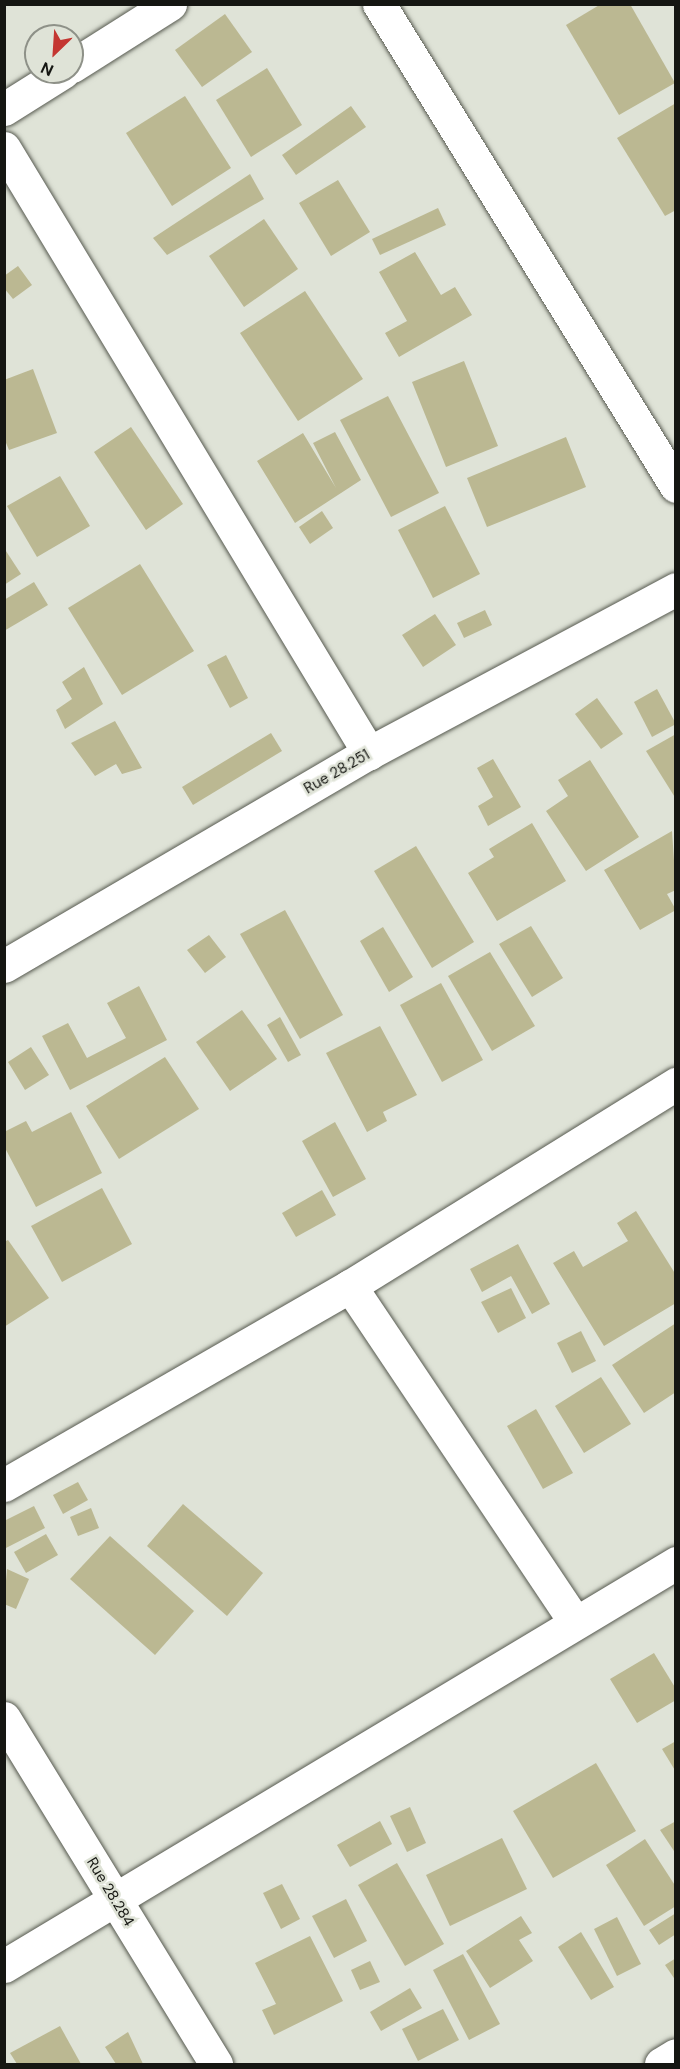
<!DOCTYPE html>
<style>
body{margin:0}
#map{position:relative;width:680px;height:2069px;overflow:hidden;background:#dfe3d7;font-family:"DM Sans",sans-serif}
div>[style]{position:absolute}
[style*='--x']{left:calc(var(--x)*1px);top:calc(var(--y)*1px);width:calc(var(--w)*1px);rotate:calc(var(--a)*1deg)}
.building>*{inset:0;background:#bbb892}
.roads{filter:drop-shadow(0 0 2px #575a50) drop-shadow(0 0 2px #575a50)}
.street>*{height:33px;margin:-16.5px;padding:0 16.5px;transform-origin:16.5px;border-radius:16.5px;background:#fff}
span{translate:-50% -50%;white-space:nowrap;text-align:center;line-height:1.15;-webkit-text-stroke:5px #dfe3d7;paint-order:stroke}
.street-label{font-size:15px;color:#151612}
.frame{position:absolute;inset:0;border:6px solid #151612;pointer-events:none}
.north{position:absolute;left:24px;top:24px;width:60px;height:60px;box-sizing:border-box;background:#dfe3d7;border:2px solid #8e9188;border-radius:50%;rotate:205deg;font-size:16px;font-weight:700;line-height:24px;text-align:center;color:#151612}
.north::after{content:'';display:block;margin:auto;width:21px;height:27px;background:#c43631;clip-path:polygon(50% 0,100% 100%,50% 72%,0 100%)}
</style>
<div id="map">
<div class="building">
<div style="clip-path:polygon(601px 4px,630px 4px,675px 83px,619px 115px,566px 25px)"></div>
<div style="clip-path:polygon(225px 14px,252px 52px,202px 87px,175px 50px)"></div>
<div style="clip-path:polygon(267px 68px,302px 125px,251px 157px,216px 100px)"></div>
<div style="clip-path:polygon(185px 96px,231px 168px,172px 206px,126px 133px)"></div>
<div style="clip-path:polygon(676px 103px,676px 210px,665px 216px,617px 138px)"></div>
<div style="clip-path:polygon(351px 106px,366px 127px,296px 175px,282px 155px)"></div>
<div style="clip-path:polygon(250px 174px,264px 199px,167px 255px,153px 238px)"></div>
<div style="clip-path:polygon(338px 180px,370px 232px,331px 256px,299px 203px)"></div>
<div style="clip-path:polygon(438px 208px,446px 225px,380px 255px,372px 239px)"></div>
<div style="clip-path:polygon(264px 219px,298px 269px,244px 307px,209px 256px)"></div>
<div style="clip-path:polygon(415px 252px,441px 295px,455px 287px,472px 315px,399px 357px,385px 333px,407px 321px,379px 272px)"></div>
<div style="clip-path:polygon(18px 266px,32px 285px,13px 299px,4px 288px,4px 276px)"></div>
<div style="clip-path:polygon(305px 291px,363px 379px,298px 421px,240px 333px)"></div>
<div style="clip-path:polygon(464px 361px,498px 446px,446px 467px,412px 382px)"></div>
<div style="clip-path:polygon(33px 369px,57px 433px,9px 450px,4px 438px,4px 380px)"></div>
<div style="clip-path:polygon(388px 396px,439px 493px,391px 517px,340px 420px)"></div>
<div style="clip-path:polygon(131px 427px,183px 504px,146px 530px,94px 452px)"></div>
<div style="clip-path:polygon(335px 432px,361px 480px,295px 523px,257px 461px,303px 433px,336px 488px,313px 443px)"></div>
<div style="clip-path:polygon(566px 437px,586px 487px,487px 527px,467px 478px)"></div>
<div style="clip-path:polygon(60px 476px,90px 526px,37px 557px,7px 506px)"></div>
<div style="clip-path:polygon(445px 506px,480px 574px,433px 598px,398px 530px)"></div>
<div style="clip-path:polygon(322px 511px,333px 528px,310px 544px,299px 527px)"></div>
<div style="clip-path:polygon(4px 548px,21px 574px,4px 585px)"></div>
<div style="clip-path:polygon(140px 564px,194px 651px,122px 695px,68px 608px)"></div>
<div style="clip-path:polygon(34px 582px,48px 605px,4px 631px,4px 600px)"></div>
<div style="clip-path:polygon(485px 610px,492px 625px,464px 638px,457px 623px)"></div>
<div style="clip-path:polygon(435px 614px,456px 645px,423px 667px,402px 635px)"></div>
<div style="clip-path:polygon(226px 655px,248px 698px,230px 708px,207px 665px)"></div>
<div style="clip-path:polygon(84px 667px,103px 704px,65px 729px,56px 710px,72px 699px,62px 682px)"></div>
<div style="clip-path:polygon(657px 689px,676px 724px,652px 737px,634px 702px)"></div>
<div style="clip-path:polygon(597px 698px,623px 734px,601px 749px,575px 714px)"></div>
<div style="clip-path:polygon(115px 721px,142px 768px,122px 774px,116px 764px,95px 776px,71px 743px)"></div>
<div style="clip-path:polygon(271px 733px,282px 751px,193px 805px,182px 787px)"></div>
<div style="clip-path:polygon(676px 734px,676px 799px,646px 751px)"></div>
<div style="clip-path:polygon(493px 759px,521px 807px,488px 826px,478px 806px,493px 797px,477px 768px)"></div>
<div style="clip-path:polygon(590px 760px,639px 837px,586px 871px,546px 811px,568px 796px,558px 780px)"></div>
<div style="clip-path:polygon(532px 823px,566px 881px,497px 921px,468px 873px,494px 857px,489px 849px)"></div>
<div style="clip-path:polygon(672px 831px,676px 890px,667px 894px,676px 910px,640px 930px,604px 870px)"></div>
<div style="clip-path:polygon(416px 846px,474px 942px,432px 968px,374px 871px)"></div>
<div style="clip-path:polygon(285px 910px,343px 1015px,300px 1039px,240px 934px)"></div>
<div style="clip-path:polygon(531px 926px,563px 978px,532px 997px,499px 944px)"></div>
<div style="clip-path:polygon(383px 927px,413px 977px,389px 992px,360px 941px)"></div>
<div style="clip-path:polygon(209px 935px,226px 957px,205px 973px,187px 950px)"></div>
<div style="clip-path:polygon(490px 952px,535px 1026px,492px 1051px,448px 976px)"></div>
<div style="clip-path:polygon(441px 983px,483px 1060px,442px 1082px,400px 1005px)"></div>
<div style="clip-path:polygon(139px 986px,167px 1040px,70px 1090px,42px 1036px,68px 1023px,87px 1058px,126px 1038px,107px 1003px)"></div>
<div style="clip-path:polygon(242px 1010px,277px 1059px,230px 1091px,196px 1042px)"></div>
<div style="clip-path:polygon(280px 1017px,301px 1055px,288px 1062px,267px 1025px)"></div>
<div style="clip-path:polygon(380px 1026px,417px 1095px,383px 1112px,387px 1121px,367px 1132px,326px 1053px)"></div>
<div style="clip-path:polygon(31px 1047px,49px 1075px,25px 1090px,8px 1062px)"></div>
<div style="clip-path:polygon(165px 1057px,199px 1109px,119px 1159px,86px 1106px)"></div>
<div style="clip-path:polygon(71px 1112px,102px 1173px,36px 1207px,4px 1146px,4px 1132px,26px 1121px,32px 1132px)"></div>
<div style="clip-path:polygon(335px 1122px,366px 1179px,333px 1197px,302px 1141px)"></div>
<div style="clip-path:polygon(102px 1188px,132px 1244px,62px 1282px,31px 1226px)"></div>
<div style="clip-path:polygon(322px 1190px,336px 1215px,296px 1237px,282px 1213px)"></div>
<div style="clip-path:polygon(636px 1211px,676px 1275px,676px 1303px,604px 1346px,553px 1263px,574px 1251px,583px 1267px,628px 1241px,617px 1223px)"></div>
<div style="clip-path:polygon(8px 1240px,49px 1298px,4px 1327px,4px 1242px)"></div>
<div style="clip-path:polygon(518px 1244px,550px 1304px,532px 1314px,511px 1276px,482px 1292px,470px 1269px)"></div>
<div style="clip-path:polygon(511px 1288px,526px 1318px,498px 1333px,481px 1302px)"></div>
<div style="clip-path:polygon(676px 1323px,676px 1392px,644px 1413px,612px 1365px)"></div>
<div style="clip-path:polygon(581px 1331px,596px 1361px,572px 1373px,557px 1343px)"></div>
<div style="clip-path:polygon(601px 1377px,631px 1424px,584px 1453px,555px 1406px)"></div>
<div style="clip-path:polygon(536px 1409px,573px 1473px,543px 1489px,507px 1426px)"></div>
<div style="clip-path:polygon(78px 1482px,88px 1500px,63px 1514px,53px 1495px)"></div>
<div style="clip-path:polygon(183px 1504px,263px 1573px,227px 1616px,147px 1546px)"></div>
<div style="clip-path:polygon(34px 1506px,45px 1528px,4px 1549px,4px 1521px)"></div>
<div style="clip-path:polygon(91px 1508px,99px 1528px,78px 1536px,70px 1517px)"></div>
<div style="clip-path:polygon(46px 1534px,58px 1555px,26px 1573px,14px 1552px)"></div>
<div style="clip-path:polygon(110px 1536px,194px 1611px,155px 1655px,70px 1579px)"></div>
<div style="clip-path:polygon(7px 1569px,29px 1579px,16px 1609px,4px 1604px)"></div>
<div style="clip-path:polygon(654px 1653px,676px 1689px,676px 1700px,637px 1723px,610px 1679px)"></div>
<div style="clip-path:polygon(676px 1741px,676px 1772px,662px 1749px)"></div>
<div style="clip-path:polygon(596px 1763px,636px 1831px,553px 1878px,513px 1811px)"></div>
<div style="clip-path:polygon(410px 1807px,426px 1843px,407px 1852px,390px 1816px)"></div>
<div style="clip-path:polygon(380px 1821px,392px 1844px,350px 1867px,337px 1845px)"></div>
<div style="clip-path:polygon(676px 1821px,676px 1854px,660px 1830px)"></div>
<div style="clip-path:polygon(502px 1838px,527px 1889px,450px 1926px,426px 1875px)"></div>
<div style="clip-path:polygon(645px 1839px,676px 1887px,676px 1906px,644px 1926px,606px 1865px)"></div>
<div style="clip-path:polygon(397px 1863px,444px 1944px,405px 1966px,358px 1885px)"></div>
<div style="clip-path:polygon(282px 1884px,300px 1919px,281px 1929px,263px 1893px)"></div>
<div style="clip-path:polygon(346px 1899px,367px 1941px,334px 1958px,312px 1916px)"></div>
<div style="clip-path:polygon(676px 1913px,676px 1934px,659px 1945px,649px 1930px)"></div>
<div style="clip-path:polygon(521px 1916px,532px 1933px,519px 1940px,533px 1961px,490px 1988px,466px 1951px)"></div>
<div style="clip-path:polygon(617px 1917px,641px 1964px,617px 1976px,594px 1929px)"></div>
<div style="clip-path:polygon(581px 1932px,614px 1987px,591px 2000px,558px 1947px)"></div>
<div style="clip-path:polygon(310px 1936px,343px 2001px,274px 2035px,262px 2010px,276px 2004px,255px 1963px)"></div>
<div style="clip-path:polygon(463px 1954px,500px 2024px,469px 2040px,433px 1970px)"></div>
<div style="clip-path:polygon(676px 1958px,676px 1981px,665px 1965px)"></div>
<div style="clip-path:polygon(370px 1961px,380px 1982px,360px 1990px,351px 1970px)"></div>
<div style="clip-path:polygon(410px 1988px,422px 2008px,381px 2031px,370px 2012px)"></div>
<div style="clip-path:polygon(443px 2009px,459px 2040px,418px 2061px,402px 2029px)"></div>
<div style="clip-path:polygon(60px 2026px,81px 2064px,17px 2064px,10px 2053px)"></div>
<div style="clip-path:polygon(128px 2032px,143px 2064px,116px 2064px,105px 2047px)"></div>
</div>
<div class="roads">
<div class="street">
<div style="--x:379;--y:4;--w:566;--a:58.36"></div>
<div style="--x:72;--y:66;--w:116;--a:-32.3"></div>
<div style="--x:4;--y:109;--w:70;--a:-32.1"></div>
<div style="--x:4;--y:148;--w:707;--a:58.9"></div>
<div style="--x:4;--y:966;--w:423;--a:-30.3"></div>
<div style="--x:369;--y:753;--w:348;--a:-28.1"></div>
<div style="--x:350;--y:1286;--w:404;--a:56.2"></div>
<div style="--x:4;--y:1485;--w:399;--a:-29.9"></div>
<div style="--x:350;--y:1286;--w:384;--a:-31.8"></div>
<div style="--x:4;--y:1718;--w:406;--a:58.5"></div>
<div style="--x:4;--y:1966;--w:784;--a:-30.95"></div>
<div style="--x:661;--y:2064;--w:17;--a:-31"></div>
</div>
</div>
<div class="street-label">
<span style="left:337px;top:772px;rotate:-30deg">Rue 28.251</span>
<span style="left:110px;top:1892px;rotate:59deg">Rue 28.284</span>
</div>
<div class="frame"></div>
<div class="north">N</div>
</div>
